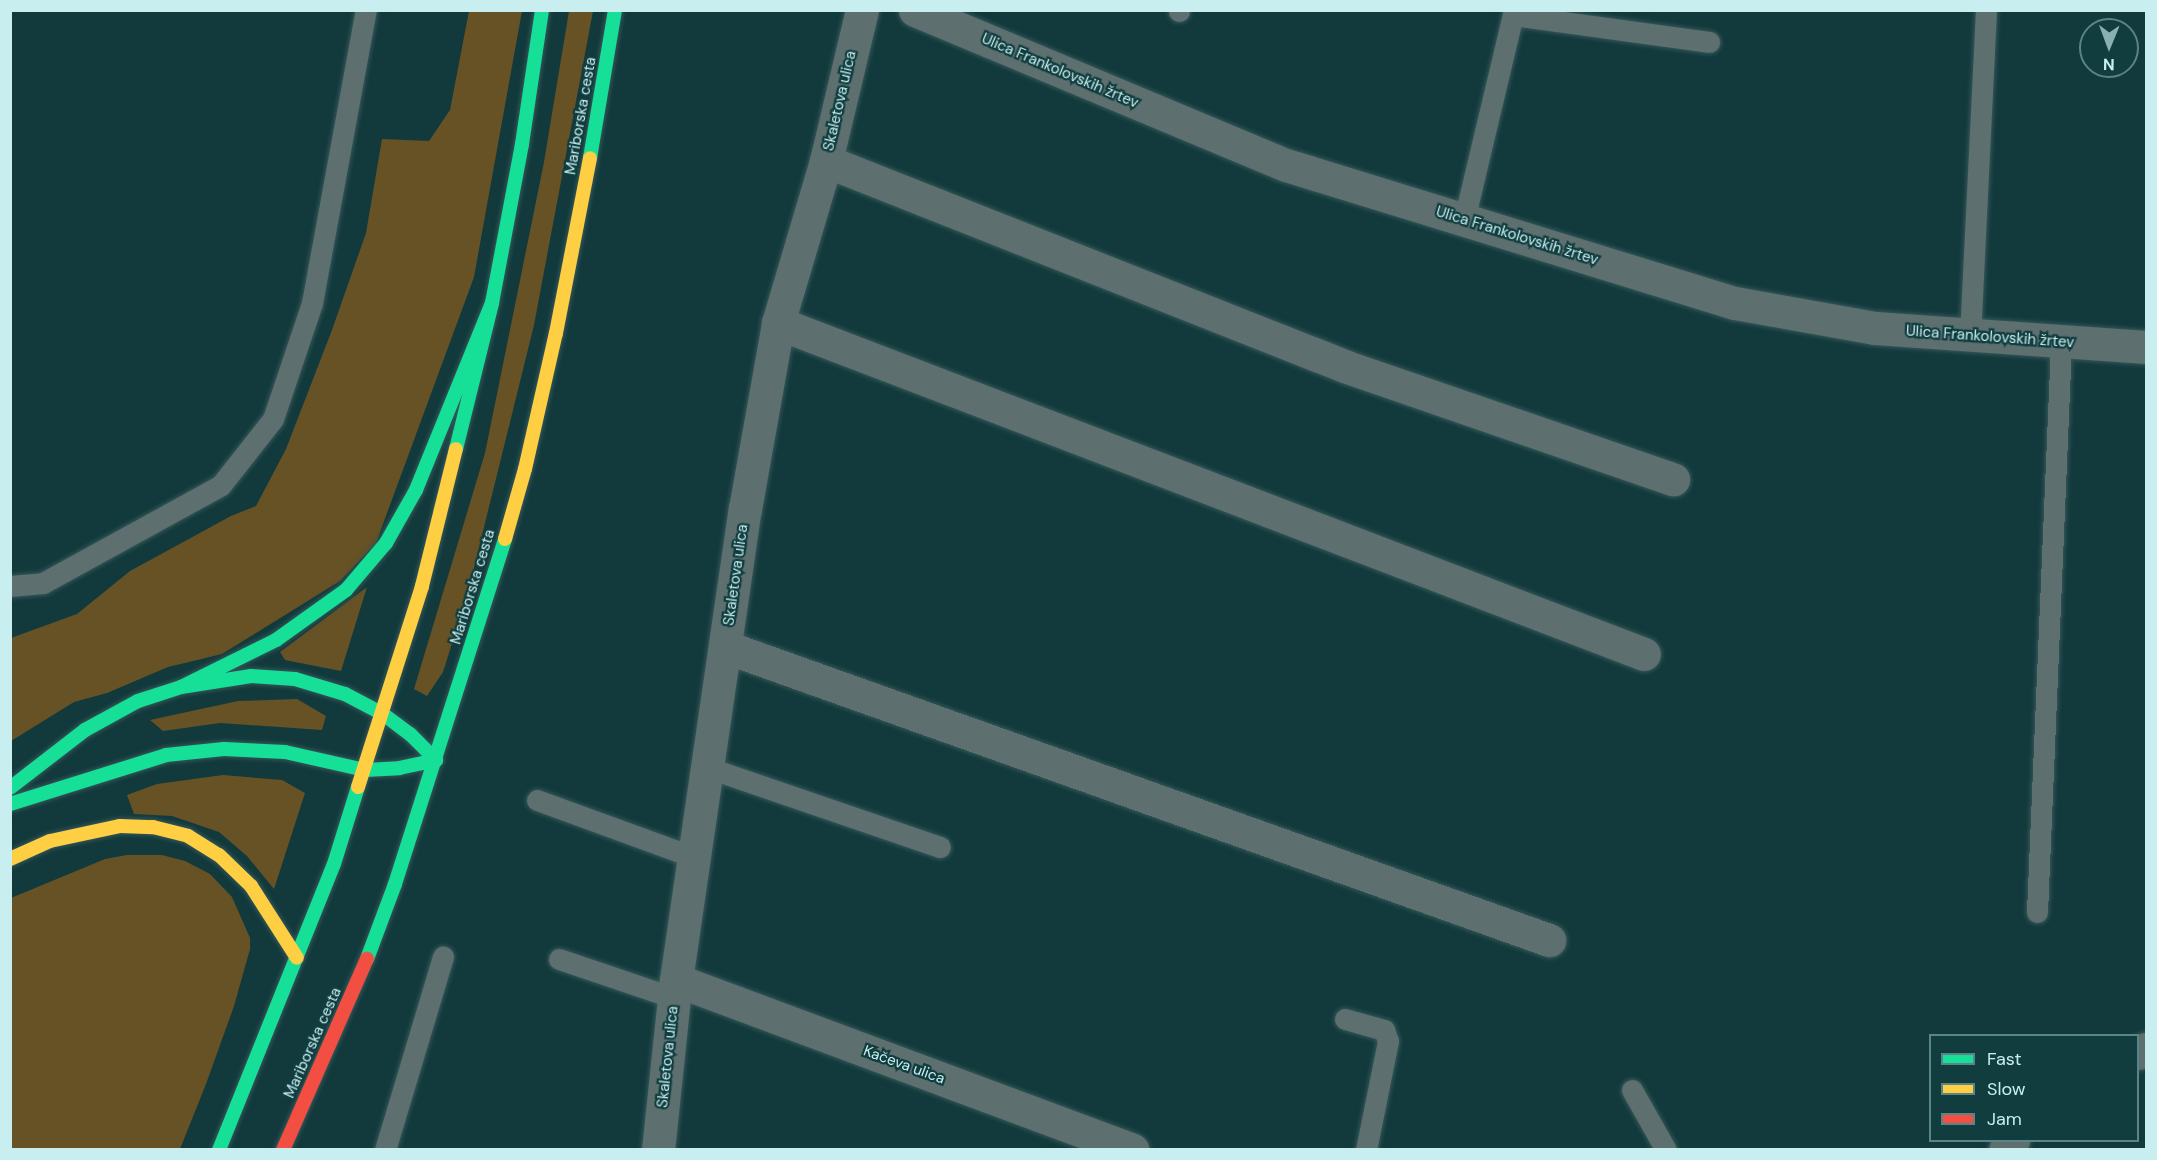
<!DOCTYPE html>
<meta charset="utf-8">
<style>
body{margin:0}
#map{position:relative;width:2157px;height:1160px;overflow:hidden;background:#123a3c;font-family:"DM Sans",sans-serif}
div>[style]{position:absolute}
[style*='--x']{left:calc(var(--x)*1px);top:calc(var(--y)*1px);width:calc(var(--w)*1px);rotate:calc(var(--a)*1deg)}
.green>*{inset:0;background:#665225}
.roads{filter:drop-shadow(0 0 2px #365759) drop-shadow(0 0 2px #365759)}
.lane>*{height:21px;margin:-10.5px;padding:0 10.5px;transform-origin:10.5px;border-radius:10.5px;background:#5e6f70}
.street>*{height:33px;margin:-16.5px;padding:0 16.5px;transform-origin:16.5px;border-radius:16.5px;background:#5e6f70}
.fast>*{height:14px;margin:-7px;padding:0 7px;transform-origin:7px;border-radius:7px;background:#16e098}
.slow>*{height:14px;margin:-7px;padding:0 7px;transform-origin:7px;border-radius:7px;background:#ffcf43}
.jam>*{height:14px;margin:-7px;padding:0 7px;transform-origin:7px;border-radius:7px;background:#f24e42}
span{translate:-50% -50%;white-space:nowrap;text-align:center;line-height:1.15;-webkit-text-stroke:4.5px #113d3f;paint-order:stroke}
.street-label{font-size:15px;color:#c8eef0}
.frame{position:absolute;inset:0;border:12px solid #c8eef0;pointer-events:none}
.legend{position:absolute;left:1929px;top:1034px;width:210px;height:108px;box-sizing:border-box;background:#113d3f;border:2px solid #5a8486;margin:0;padding:8px 10px;list-style:none;font-size:18px;color:#c8eef0}
.legend li{display:flex;align-items:center;gap:12px;height:30px}
.legend b{width:30px;border:2px solid #5a8486}
.north{position:absolute;left:2079px;top:18px;width:60px;height:60px;box-sizing:border-box;background:#113d3f;border:2px solid #5a8486;border-radius:50%;rotate:181deg;font-size:16px;font-weight:700;line-height:24px;text-align:center;color:#c8eef0}
.north::after{content:'';display:block;margin:auto;width:21px;height:27px;background:#88afb1;clip-path:polygon(50% 0,100% 100%,50% 72%,0 100%)}
</style>
<div id="map">
<div class="green">
<div style="clip-path:polygon(469px 11px,522px 11px,474px 277px,376px 543px,340px 581px,222px 654px,168px 667px,107px 693px,74px 702px,11px 741px,11px 638px,77px 614px,130px 571px,231px 516px,256px 506px,286px 449px,332px 330px,366px 233px,382px 139px,429px 141px,450px 110px)"></div>
<div style="clip-path:polygon(569px 11px,593px 11px,534px 325px,467px 596px,443px 672px,427px 696px,414px 689px,485px 453px,544px 162px)"></div>
<div style="clip-path:polygon(367px 587px,341px 671px,285px 660px,280px 652px)"></div>
<div style="clip-path:polygon(297px 699px,326px 716px,322px 730px,220px 723px,163px 731px,150px 720px,238px 701px)"></div>
<div style="clip-path:polygon(223px 775px,282px 780px,305px 793px,274px 889px,247px 856px,219px 832px,172px 816px,134px 814px,127px 795px,157px 784px)"></div>
<div style="clip-path:polygon(127px 855px,162px 855px,185px 861px,210px 874px,232px 897px,250px 938px,250px 949px,234px 1006px,206px 1084px,180px 1149px,11px 1149px,11px 898px,105px 859px)"></div>
</div>
<div class="roads">
<div class="lane">
<div style="--x:1179;--y:10;--w:1;--a:90"></div>
<div style="--x:1513;--y:15;--w:198;--a:7.8"></div>
<div style="--x:1464;--y:220;--w:216;--a:-76.6"></div>
<div style="--x:1970;--y:337;--w:327;--a:-87.2"></div>
<div style="--x:10;--y:586;--w:33;--a:-5"></div>
<div style="--x:43;--y:583;--w:203;--a:-28.8"></div>
<div style="--x:221;--y:485;--w:84;--a:-51.8"></div>
<div style="--x:273;--y:419;--w:122;--a:-71.4"></div>
<div style="--x:312;--y:303;--w:298;--a:-79.6"></div>
<div style="--x:709;--y:768;--w:244;--a:18.9"></div>
<div style="--x:537;--y:800;--w:169;--a:20"></div>
<div style="--x:2037;--y:912;--w:570;--a:-87.58"></div>
<div style="--x:559;--y:959;--w:121;--a:18.7"></div>
<div style="--x:1345;--y:1019;--w:41;--a:15.8"></div>
<div style="--x:1384;--y:1030;--w:12;--a:70"></div>
<div style="--x:1388;--y:1041;--w:111;--a:101.4"></div>
<div style="--x:1632;--y:1090;--w:69;--a:60.5"></div>
<div style="--x:385;--y:1150;--w:202;--a:-73.3"></div>
</div>
<div class="street">
<div style="--x:915;--y:10;--w:402;--a:22.7"></div>
<div style="--x:1286;--y:165;--w:470;--a:17.1"></div>
<div style="--x:1735;--y:303;--w:142;--a:10.1"></div>
<div style="--x:1875;--y:328;--w:272;--a:4"></div>
<div style="--x:826;--y:161;--w:560;--a:21.57"></div>
<div style="--x:1347;--y:367;--w:345;--a:19"></div>
<div style="--x:778;--y:323;--w:927;--a:20.92"></div>
<div style="--x:726;--y:647;--w:874;--a:19.6"></div>
<div style="--x:676;--y:980;--w:487;--a:20.4"></div>
<div style="--x:2138;--y:1053;--w:9;--a:-27"></div>
<div style="--x:658;--y:1150;--w:171;--a:-84"></div>
<div style="--x:676;--y:980;--w:476;--a:-81.7"></div>
<div style="--x:745;--y:509;--w:189;--a:-79.9"></div>
<div style="--x:778;--y:323;--w:169;--a:-73.5"></div>
<div style="--x:826;--y:161;--w:155;--a:-76.6"></div>
<div style="--x:2005;--y:1150;--w:13;--a:-51"></div>
</div>
<div class="fast">
<div style="--x:590;--y:158;--w:150;--a:-80.4"></div>
<div style="--x:456;--y:449;--w:150;--a:-76.1"></div>
<div style="--x:492;--y:303;--w:162;--a:-79.3"></div>
<div style="--x:522;--y:144;--w:135;--a:-81.5"></div>
<div style="--x:181;--y:687;--w:106;--a:-26.3"></div>
<div style="--x:276;--y:640;--w:86;--a:-35.5"></div>
<div style="--x:346;--y:590;--w:62;--a:-49.6"></div>
<div style="--x:386;--y:543;--w:61;--a:-60.5"></div>
<div style="--x:416;--y:490;--w:202;--a:-67.9"></div>
<div style="--x:10;--y:788;--w:95;--a:-37.7"></div>
<div style="--x:85;--y:730;--w:60;--a:-28.7"></div>
<div style="--x:138;--y:701;--w:45;--a:-18"></div>
<div style="--x:181;--y:687;--w:71;--a:-8.9"></div>
<div style="--x:251;--y:676;--w:44;--a:3.9"></div>
<div style="--x:295;--y:679;--w:52;--a:16.7"></div>
<div style="--x:345;--y:694;--w:43;--a:27.8"></div>
<div style="--x:383;--y:714;--w:34;--a:37"></div>
<div style="--x:410;--y:734;--w:37;--a:45"></div>
<div style="--x:10;--y:804;--w:164;--a:-17.4"></div>
<div style="--x:166;--y:755;--w:58;--a:-5.9"></div>
<div style="--x:224;--y:749;--w:61;--a:2.8"></div>
<div style="--x:285;--y:752;--w:82;--a:12.7"></div>
<div style="--x:365;--y:770;--w:34;--a:-3"></div>
<div style="--x:399;--y:768;--w:38;--a:-12"></div>
<div style="--x:367;--y:959;--w:80;--a:-69.5"></div>
<div style="--x:395;--y:884;--w:362;--a:-72.3"></div>
<div style="--x:219;--y:1150;--w:308;--a:-68.1"></div>
<div style="--x:334;--y:864;--w:81;--a:-72.7"></div>
</div>
<div class="slow">
<div style="--x:505;--y:539;--w:73;--a:-74.1"></div>
<div style="--x:525;--y:469;--w:139;--a:-77.2"></div>
<div style="--x:556;--y:333;--w:178;--a:-79"></div>
<div style="--x:358;--y:787;--w:211;--a:-72.3"></div>
<div style="--x:422;--y:586;--w:141;--a:-76.1"></div>
<div style="--x:10;--y:859;--w:44;--a:-24.2"></div>
<div style="--x:50;--y:841;--w:72;--a:-12.1"></div>
<div style="--x:120;--y:826;--w:33;--a:2"></div>
<div style="--x:153;--y:827;--w:36;--a:14"></div>
<div style="--x:188;--y:836;--w:36;--a:32"></div>
<div style="--x:219;--y:855;--w:45;--a:44.1"></div>
<div style="--x:251;--y:886;--w:85;--a:57.4"></div>
</div>
<div class="jam">
<div style="--x:283;--y:1150;--w:209;--a:-66.3"></div>
</div>
</div>
<div class="street-label">
<span style="left:1060px;top:71px;rotate:23deg">Ulica Frankolovskih žrtev</span>
<span style="left:840px;top:101px;rotate:-77deg">Skaletova ulica</span>
<span style="left:581px;top:116px;rotate:-80deg">Mariborska cesta</span>
<span style="left:1517px;top:236px;rotate:17deg">Ulica Frankolovskih žrtev</span>
<span style="left:1990px;top:337px;rotate:4deg">Ulica Frankolovskih žrtev</span>
<span style="left:736px;top:575px;rotate:-82deg">Skaletova ulica</span>
<span style="left:473px;top:587px;rotate:-73deg">Mariborska cesta</span>
<span style="left:313px;top:1043px;rotate:-66deg">Mariborska cesta</span>
<span style="left:668px;top:1057px;rotate:-84deg">Skaletova ulica</span>
<span style="left:904px;top:1065px;rotate:20deg">Kačeva ulica</span>
</div>
<div class="frame"></div>
<ul class="legend">
<li><b style="height:8px;background:#16e098"></b>Fast</li>
<li><b style="height:8px;background:#ffcf43"></b>Slow</li>
<li><b style="height:8px;background:#f24e42"></b>Jam</li>
</ul>
<div class="north">N</div>
</div>
